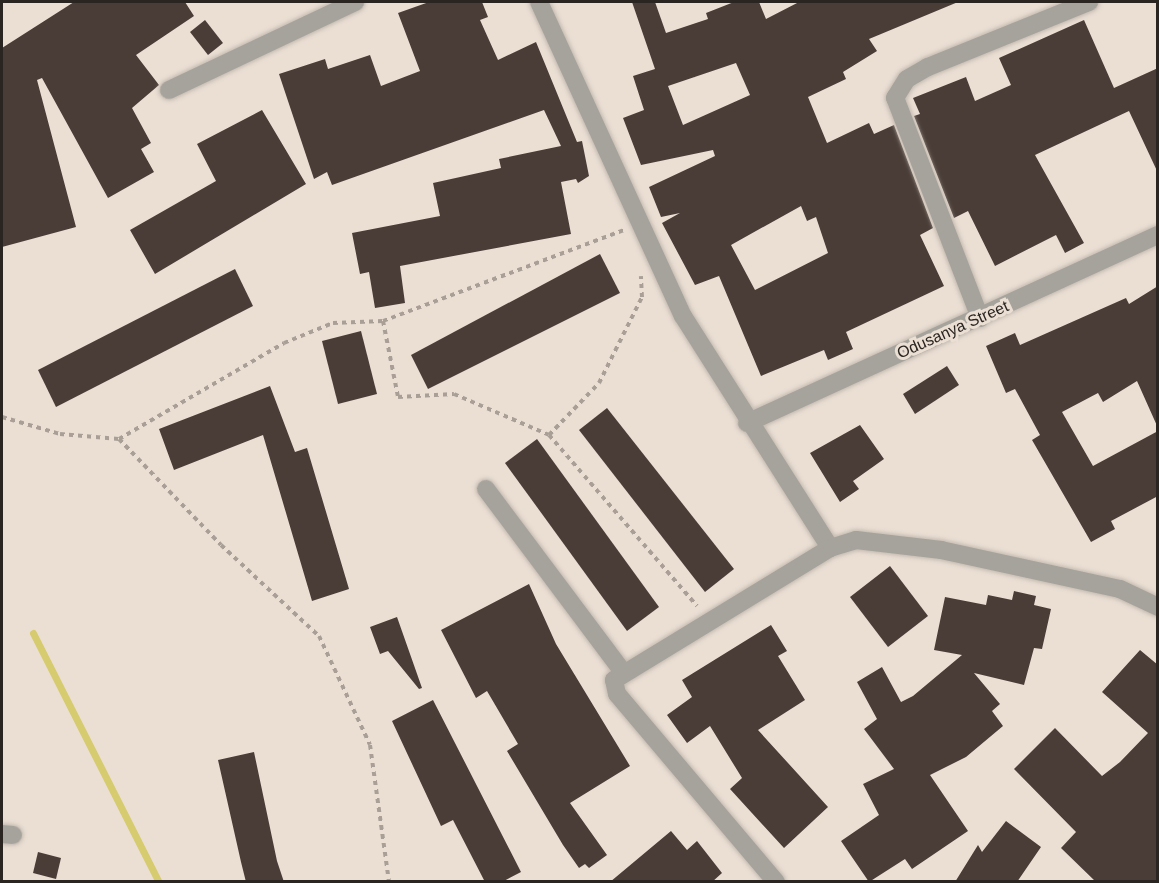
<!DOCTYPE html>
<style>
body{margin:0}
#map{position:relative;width:1159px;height:883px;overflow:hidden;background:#ebdfd4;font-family:Helvetica,sans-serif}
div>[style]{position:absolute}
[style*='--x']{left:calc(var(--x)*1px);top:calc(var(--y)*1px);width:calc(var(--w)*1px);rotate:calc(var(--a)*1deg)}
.stream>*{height:7px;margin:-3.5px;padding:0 3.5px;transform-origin:3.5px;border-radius:3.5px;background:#d6cb6f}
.building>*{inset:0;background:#4a3d38}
.path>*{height:4px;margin-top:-2px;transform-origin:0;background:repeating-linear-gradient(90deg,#a99f96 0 4.5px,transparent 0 9px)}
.roads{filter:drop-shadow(0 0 2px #c4bab0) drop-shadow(0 0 2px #c4bab0)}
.minor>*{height:18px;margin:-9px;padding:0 9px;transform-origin:9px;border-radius:9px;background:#a6a39d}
span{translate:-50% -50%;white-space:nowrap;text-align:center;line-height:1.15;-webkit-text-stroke:6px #ebdfd4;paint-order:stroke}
.street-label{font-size:16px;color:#2a2521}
.frame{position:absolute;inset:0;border:3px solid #2a2521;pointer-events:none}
</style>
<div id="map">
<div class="stream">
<div style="--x:33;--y:633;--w:279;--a:63.2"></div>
</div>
<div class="building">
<div style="clip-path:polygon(74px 2px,185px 2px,194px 16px,136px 55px,159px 85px,132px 108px,151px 143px,141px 149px,154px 172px,108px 198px,42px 78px,37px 80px,76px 227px,2px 247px,2px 48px)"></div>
<div style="clip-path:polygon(429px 2px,482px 2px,488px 17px,480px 20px,498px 60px,536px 42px,577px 142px,582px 141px,589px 176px,578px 183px,576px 179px,561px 182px,571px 234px,400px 266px,405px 303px,375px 308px,369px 272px,360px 274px,352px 233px,440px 216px,433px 183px,501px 168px,499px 159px,561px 146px,544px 110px,332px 185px,327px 172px,314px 179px,279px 74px,325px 59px,328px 69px,370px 55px,381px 86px,420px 71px,398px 13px)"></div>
<div style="clip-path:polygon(evenodd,632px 2px,655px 2px,666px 33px,708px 19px,706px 13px,734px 2px,759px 2px,766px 19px,799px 2px,958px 2px,869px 39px,877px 51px,843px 72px,846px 79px,808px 97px,827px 143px,869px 123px,874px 134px,894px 125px,933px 228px,920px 235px,944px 286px,846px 332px,853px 349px,828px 360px,824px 350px,761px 376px,719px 276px,695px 285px,662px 223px,680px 213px,661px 217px,649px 187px,715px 156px,713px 150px,641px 165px,623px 118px,644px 110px,633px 76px,655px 69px,632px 2px,736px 63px,750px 95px,683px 125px,668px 86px,736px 63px,632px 2px,801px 206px,807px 221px,816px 217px,828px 253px,755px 290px,731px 245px,801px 206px)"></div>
<div style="clip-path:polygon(205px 20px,223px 43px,208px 55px,190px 32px)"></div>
<div style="clip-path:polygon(1084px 20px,1114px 88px,1158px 68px,1158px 173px,1129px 111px,1035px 155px,1084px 243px,1065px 253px,1056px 235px,995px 266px,968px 211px,954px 218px,914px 116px,920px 114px,913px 98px,966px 77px,975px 101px,1011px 85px,999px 58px)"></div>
<div style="clip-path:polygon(262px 110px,306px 184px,155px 274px,130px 230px,216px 181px,197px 144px)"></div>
<div style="clip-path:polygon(600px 254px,620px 293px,428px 389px,411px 355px)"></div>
<div style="clip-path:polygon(235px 269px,253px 306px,56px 407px,38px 370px)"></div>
<div style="clip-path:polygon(1158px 286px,1158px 428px,1137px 381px,1103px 402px,1098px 393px,1062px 412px,1093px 466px,1158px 431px,1158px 496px,1111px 521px,1115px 529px,1091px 542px,1032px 440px,1040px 435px,1015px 389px,1006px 393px,986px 346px,1015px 333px,1020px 345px,1126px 298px,1129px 304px)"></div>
<div style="clip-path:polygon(361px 331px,377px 394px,338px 404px,322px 341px)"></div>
<div style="clip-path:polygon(947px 366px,959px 385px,915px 414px,903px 394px)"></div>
<div style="clip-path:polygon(270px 386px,295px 452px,307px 448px,349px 589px,312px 601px,263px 435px,174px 470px,159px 429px)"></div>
<div style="clip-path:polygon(607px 408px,734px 569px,705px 592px,579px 430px)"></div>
<div style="clip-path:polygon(860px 425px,884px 459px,853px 481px,859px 489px,840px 502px,810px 453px)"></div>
<div style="clip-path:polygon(537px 439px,659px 607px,627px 631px,505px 463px)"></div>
<div style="clip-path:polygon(890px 566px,928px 616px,888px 647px,850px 597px)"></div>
<div style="clip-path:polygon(529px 584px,556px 644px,630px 766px,570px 803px,607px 855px,589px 868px,585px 864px,579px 868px,563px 845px,507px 751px,518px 744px,487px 691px,476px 698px,441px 630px)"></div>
<div style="clip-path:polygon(1014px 591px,1036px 596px,1034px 605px,1051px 609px,1042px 649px,1034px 648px,1024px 685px,974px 673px,1000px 704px,992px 711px,1003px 726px,966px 757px,930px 775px,968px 831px,912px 869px,905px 859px,869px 882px,841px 841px,879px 815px,863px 784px,894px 769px,864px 729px,877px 719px,857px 682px,882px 667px,901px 702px,913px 696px,962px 655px,934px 650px,945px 597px,986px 605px,988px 595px,1012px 600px)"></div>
<div style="clip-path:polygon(397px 617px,422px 688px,419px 689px,388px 651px,380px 654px,370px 627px)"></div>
<div style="clip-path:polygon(771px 625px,787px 651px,778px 656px,805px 700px,758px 730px,828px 807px,784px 848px,730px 789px,742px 778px,710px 726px,687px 743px,667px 715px,692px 697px,682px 680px)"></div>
<div style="clip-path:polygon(1140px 650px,1158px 665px,1158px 882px,1096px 882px,1061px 848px,1076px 832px,1014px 769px,1055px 728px,1102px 776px,1120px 762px,1148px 733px,1102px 692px)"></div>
<div style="clip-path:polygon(433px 700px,521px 872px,502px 882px,485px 882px,453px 820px,441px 826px,392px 721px)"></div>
<div style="clip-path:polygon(254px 752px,277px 861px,284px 882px,246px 882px,241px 862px,218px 760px)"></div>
<div style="clip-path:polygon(1006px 821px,1041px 847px,1017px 882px,955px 882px,978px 845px,982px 852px)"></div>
<div style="clip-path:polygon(671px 831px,687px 850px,697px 841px,722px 873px,712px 882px,610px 882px)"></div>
<div style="clip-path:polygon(38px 852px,61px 858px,56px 879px,33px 873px)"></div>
</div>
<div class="path">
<div style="--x:383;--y:321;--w:77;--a:78.8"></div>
<div style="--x:398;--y:397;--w:56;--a:-3.1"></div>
<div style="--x:454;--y:394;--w:103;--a:23.3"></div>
<div style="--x:549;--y:435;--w:226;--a:49.1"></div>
<div style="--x:2;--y:417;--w:60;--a:16.3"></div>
<div style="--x:60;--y:434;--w:59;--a:4.8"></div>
<div style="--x:119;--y:439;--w:191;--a:-30.2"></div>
<div style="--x:284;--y:343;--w:53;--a:-22.2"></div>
<div style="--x:333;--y:323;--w:50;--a:-2.3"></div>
<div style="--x:383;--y:321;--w:258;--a:-20.7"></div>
<div style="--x:549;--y:435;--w:72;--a:-46.1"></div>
<div style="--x:599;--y:383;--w:96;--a:-63.4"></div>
<div style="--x:642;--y:297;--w:21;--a:-93"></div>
<div style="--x:119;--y:439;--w:147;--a:46.1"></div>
<div style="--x:221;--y:545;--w:134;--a:42.9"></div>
<div style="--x:319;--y:636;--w:120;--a:64.9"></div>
<div style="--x:370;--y:745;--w:138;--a:82.1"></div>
</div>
<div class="roads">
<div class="minor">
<div style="--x:539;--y:2;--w:345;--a:65.4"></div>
<div style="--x:683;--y:316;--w:275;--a:57.6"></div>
<div style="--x:830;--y:548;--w:27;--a:-17"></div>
<div style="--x:856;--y:540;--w:86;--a:6.7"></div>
<div style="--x:941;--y:550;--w:183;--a:12.3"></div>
<div style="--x:1120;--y:589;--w:42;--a:25.3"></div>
<div style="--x:169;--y:90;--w:206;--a:-25.3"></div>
<div style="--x:980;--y:318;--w:236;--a:-111.1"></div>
<div style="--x:895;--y:98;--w:22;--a:-58"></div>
<div style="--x:907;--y:79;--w:24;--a:-30"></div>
<div style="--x:928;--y:67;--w:174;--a:-22"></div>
<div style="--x:747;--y:423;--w:452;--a:-24.6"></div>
<div style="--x:486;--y:489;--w:227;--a:53.2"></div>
<div style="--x:2;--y:834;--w:11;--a:5"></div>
<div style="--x:776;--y:882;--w:246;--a:-130.2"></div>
<div style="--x:617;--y:694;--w:14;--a:-102"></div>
<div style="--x:614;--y:680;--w:253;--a:-31.4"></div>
</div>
</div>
<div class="street-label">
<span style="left:953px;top:330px;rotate:-24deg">Odusanya Street</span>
</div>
<div class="frame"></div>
</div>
